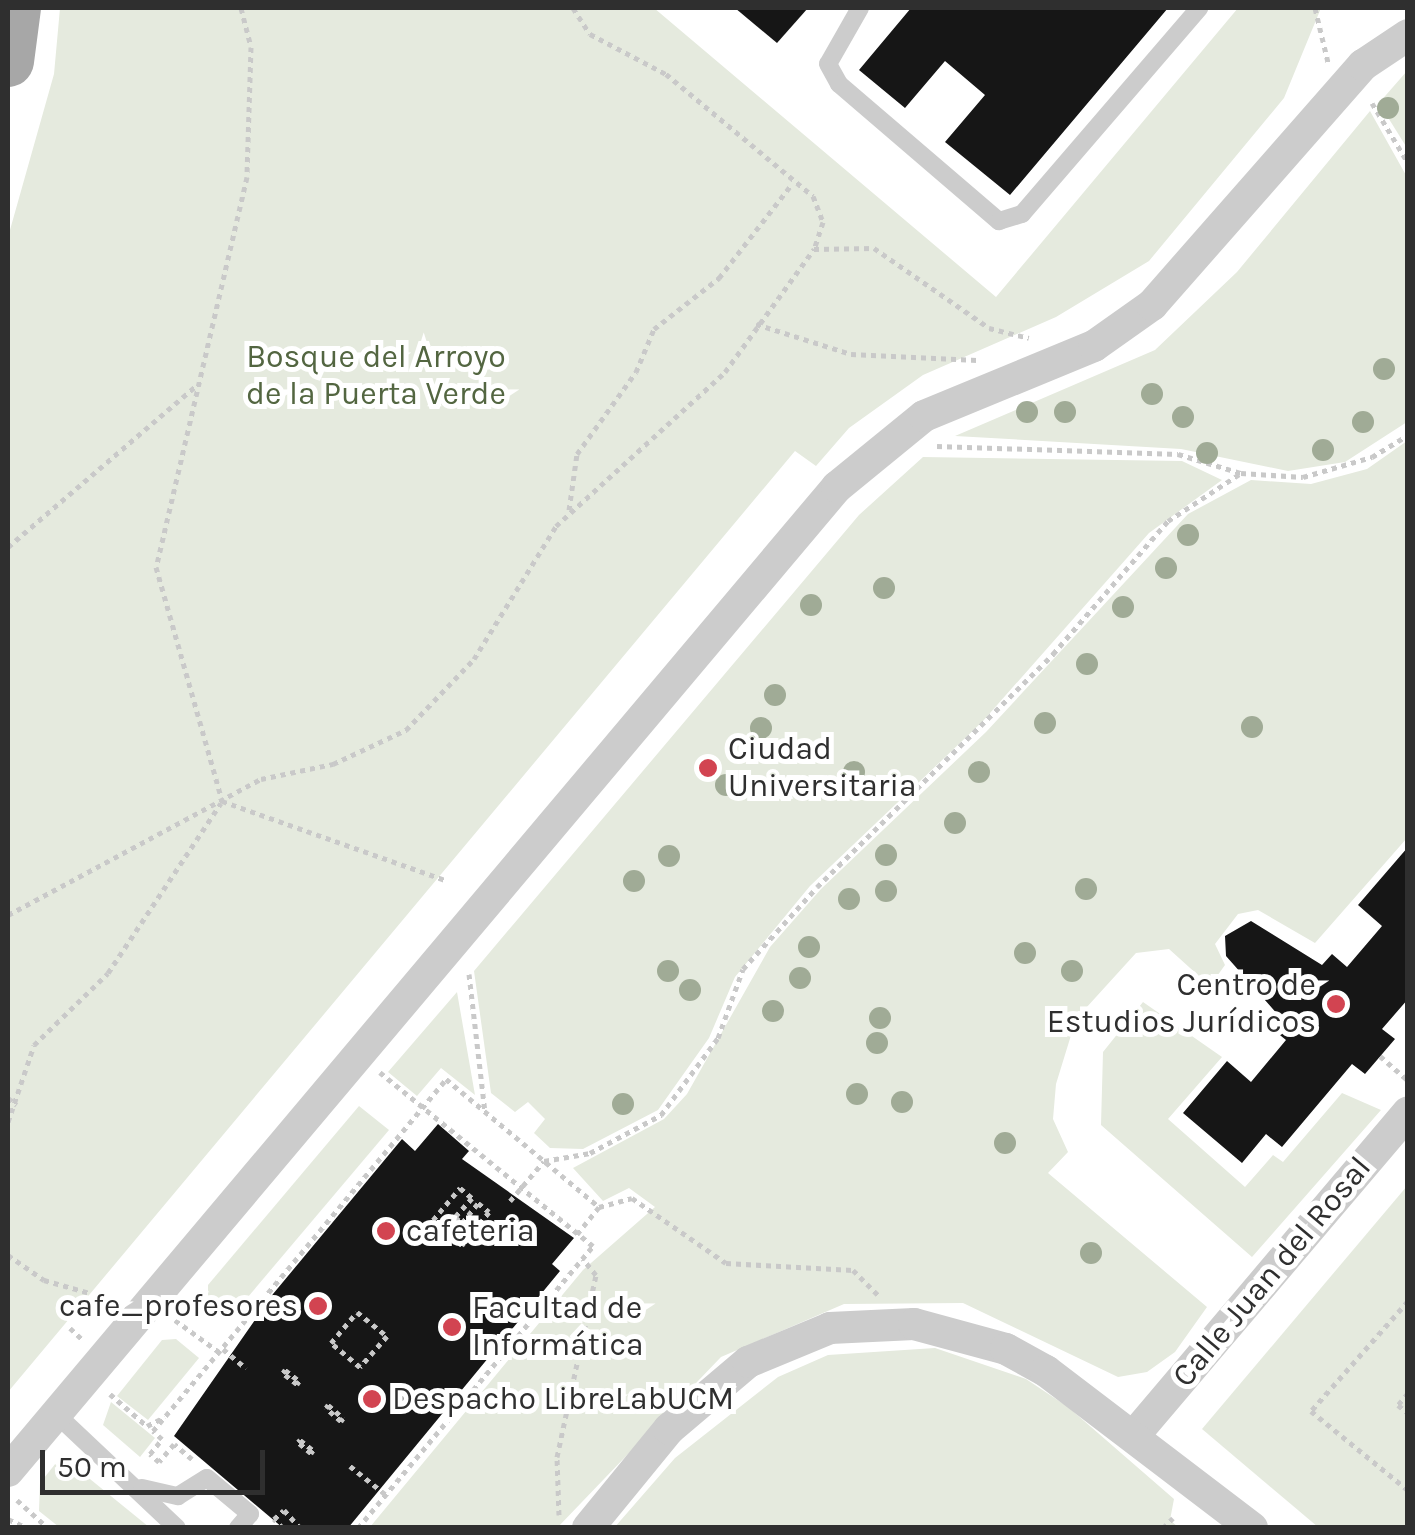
<!DOCTYPE html>
<meta charset="utf-8">
<style>
body{margin:0}
#map{position:relative;width:1415px;height:1535px;overflow:hidden;background:#fff;font-family:Karla,sans-serif}
div>[style]{position:absolute}
[style*='--x']{left:calc(var(--x)*1px);top:calc(var(--y)*1px);width:calc(var(--w)*1px);rotate:calc(var(--a)*1deg)}
.green>*{inset:0;background:#e5eade}
.building>*{inset:0;background:#161616}
.path>*{height:5px;margin-top:-2.5px;transform-origin:0;background:repeating-linear-gradient(90deg,#c9c9c9 0 5px,transparent 0 10px)}
.service>*{height:18px;margin:-9px;padding:0 9px;transform-origin:9px;border-radius:9px;background:#ccc}
.minor>*{height:32px;margin:-16px;padding:0 16px;transform-origin:16px;border-radius:16px;background:#ccc}
.primary>*{height:52px;margin:-26px;padding:0 26px;transform-origin:26px;border-radius:26px;background:#a7a7a7}
.trees>*{width:22px;height:22px;margin:-11px;border-radius:50%;background:#a0ab96}
.dots>*{width:28px;height:28px;translate:-50% -50%;box-sizing:border-box;border:5px solid #fff;border-radius:50%}
span{translate:-50% -50%;white-space:nowrap;text-align:center;line-height:1.15;-webkit-text-stroke:10px #fff;paint-order:stroke}
.park-label{font-size:32px;color:#536641}
.poi-label{font-size:32px;color:#2f2f2f}
.left{translate:0 -50%;text-align:left}
.right{translate:-100% -50%;text-align:right}
.street-label{font-size:32px;color:#2f2f2f}
.frame{position:absolute;inset:0;border:10px solid #2f2f2f;pointer-events:none}
.scale{position:absolute;left:40px;top:1450px;width:225px;height:45px;box-sizing:border-box;border:5px solid #2f2f2f;border-top:0;padding-left:12px;font-size:30px;line-height:35px;white-space:nowrap;color:#2f2f2f;-webkit-text-stroke:8px #fff;paint-order:stroke}
</style>
<div id="map">
<div class="green">
<div style="clip-path:polygon(60px 8px,654px 8px,996px 297px,1238px 8px,1321px 8px,1284px 98px,1149px 261px,1056px 317px,923px 375px,849px 428px,816px 466px,795px 451px,8px 1392px,8px 237px,54px 74px)"></div>
<div style="clip-path:polygon(1407px 71px,1407px 148px,1379px 103px)"></div>
<div style="clip-path:polygon(1370px 111px,1407px 177px,1407px 422px,1345px 462px,1288px 471px,1181px 449px,955px 436px,1155px 350px,1237px 272px)"></div>
<div style="clip-path:polygon(1407px 441px,1407px 838px,1315px 943px,1258px 910px,1238px 914px,1215px 944px,1225px 965px,1210px 986px,1169px 949px,1136px 953px,1076px 1019px,1056px 1084px,1053px 1119px,1068px 1152px,1048px 1173px,1207px 1307px,1175px 1352px,1147px 1372px,1118px 1377px,963px 1303px,844px 1304px,721px 1357px,558px 1527px,370px 1527px,583px 1270px,655px 1207px,629px 1188px,603px 1201px,573px 1168px,664px 1119px,687px 1094px,770px 947px,821px 889px,986px 732px,1188px 514px,1251px 480px,1311px 484px,1367px 469px)"></div>
<div style="clip-path:polygon(923px 457px,1182px 461px,1222px 480px,1149px 533px,983px 721px,810px 886px,735px 977px,709px 1038px,658px 1110px,583px 1149px,550px 1148px,534px 1133px,545px 1119px,528px 1102px,515px 1112px,491px 1093px,474px 971px,859px 515px)"></div>
<div style="clip-path:polygon(457px 992px,475px 1095px,441px 1068px,417px 1096px,388px 1072px)"></div>
<div style="clip-path:polygon(1143px 1002px,1222px 1057px,1168px 1119px,1245px 1187px,1273px 1155px,1283px 1162px,1342px 1093px,1381px 1110px,1252px 1257px,1101px 1125px,1103px 1052px)"></div>
<div style="clip-path:polygon(359px 1106px,389px 1130px,231px 1317px,208px 1300px,208px 1285px)"></div>
<div style="clip-path:polygon(1407px 1186px,1407px 1527px,1318px 1527px,1202px 1429px)"></div>
<div style="clip-path:polygon(176px 1339px,199px 1358px,148px 1420px,117px 1396px,162px 1340px)"></div>
<div style="clip-path:polygon(935px 1348px,1026px 1379px,1068px 1407px,1174px 1499px,1170px 1520px,1178px 1527px,614px 1528px,675px 1458px,778px 1377px,828px 1355px)"></div>
<div style="clip-path:polygon(111px 1402px,155px 1438px,140px 1457px,103px 1425px)"></div>
<div style="clip-path:polygon(56px 1463px,74px 1466px,149px 1527px,59px 1527px,39px 1511px,40px 1483px)"></div>
</div>
<div class="building">
<div style="clip-path:polygon(735px 8px,808px 8px,777px 43px)"></div>
<div style="clip-path:polygon(911px 8px,1168px 8px,1010px 195px,945px 142px,985px 95px,945px 61px,905px 108px,859px 70px)"></div>
<div style="clip-path:polygon(1408px 847px,1408px 999px,1382px 1029px,1395px 1039px,1365px 1074px,1352px 1064px,1282px 1147px,1266px 1134px,1242px 1163px,1183px 1113px,1227px 1061px,1251px 1082px,1286px 1040px,1270px 1027px,1279px 1016px,1226px 956px,1225px 936px,1251px 921px,1322px 965px,1332px 954px,1347px 967px,1382px 926px,1358px 905px)"></div>
<div style="clip-path:polygon(438px 1124px,469px 1151px,462px 1159px,574px 1238px,552px 1264px,560px 1271px,348px 1528px,283px 1528px,174px 1436px,273px 1294px,402px 1139px,415px 1151px)"></div>
</div>
<div class="path">
<div style="--x:241;--y:8;--w:40;--a:75.6"></div>
<div style="--x:251;--y:47;--w:130;--a:91.8"></div>
<div style="--x:247;--y:177;--w:400;--a:103.1"></div>
<div style="--x:156;--y:567;--w:243;--a:74.2"></div>
<div style="--x:222;--y:801;--w:237;--a:19.5"></div>
<div style="--x:573;--y:8;--w:31;--a:57"></div>
<div style="--x:590;--y:34;--w:86;--a:27.8"></div>
<div style="--x:666;--y:74;--w:191;--a:39.7"></div>
<div style="--x:813;--y:196;--w:28;--a:69"></div>
<div style="--x:823;--y:222;--w:28;--a:108"></div>
<div style="--x:1315;--y:8;--w:56;--a:76.5"></div>
<div style="--x:1372;--y:103;--w:70;--a:59"></div>
<div style="--x:756;--y:324;--w:100;--a:17.5"></div>
<div style="--x:851;--y:354;--w:126;--a:2.7"></div>
<div style="--x:937;--y:446;--w:241;--a:1.9"></div>
<div style="--x:1178;--y:454;--w:66;--a:16.8"></div>
<div style="--x:1241;--y:473;--w:62;--a:3.7"></div>
<div style="--x:1303;--y:477;--w:72;--a:-16.2"></div>
<div style="--x:1372;--y:457;--w:42;--a:-31.4"></div>
<div style="--x:569;--y:510;--w:57;--a:-81.9"></div>
<div style="--x:577;--y:454;--w:101;--a:-54.3"></div>
<div style="--x:636;--y:372;--w:47;--a:-67.3"></div>
<div style="--x:654;--y:329;--w:83;--a:-38.1"></div>
<div style="--x:719;--y:278;--w:119;--a:-52.2"></div>
<div style="--x:8;--y:547;--w:246;--a:-40.6"></div>
<div style="--x:8;--y:915;--w:287;--a:-28.3"></div>
<div style="--x:261;--y:779;--w:74;--a:-11.8"></div>
<div style="--x:333;--y:764;--w:81;--a:-25"></div>
<div style="--x:406;--y:730;--w:98;--a:-46.2"></div>
<div style="--x:474;--y:659;--w:156;--a:-58.3"></div>
<div style="--x:556;--y:526;--w:229;--a:-42.3"></div>
<div style="--x:725;--y:372;--w:152;--a:-54.1"></div>
<div style="--x:814;--y:249;--w:60;--a:-1"></div>
<div style="--x:874;--y:248;--w:140;--a:34.8"></div>
<div style="--x:989;--y:328;--w:41;--a:14"></div>
<div style="--x:469;--y:974;--w:139;--a:83.4"></div>
<div style="--x:1380;--y:1056;--w:37;--a:41"></div>
<div style="--x:8;--y:1098;--w:11;--a:38"></div>
<div style="--x:8;--y:1122;--w:81;--a:-71.3"></div>
<div style="--x:34;--y:1045;--w:103;--a:-44.2"></div>
<div style="--x:108;--y:973;--w:204;--a:-56.4"></div>
<div style="--x:460;--y:1188;--w:16;--a:40"></div>
<div style="--x:472;--y:1198;--w:25;--a:132"></div>
<div style="--x:455;--y:1217;--w:9;--a:41"></div>
<div style="--x:462;--y:1223;--w:26;--a:-51"></div>
<div style="--x:478;--y:1203;--w:14;--a:39"></div>
<div style="--x:489;--y:1212;--w:43;--a:129.3"></div>
<div style="--x:462;--y:1245;--w:38;--a:-139"></div>
<div style="--x:433;--y:1220;--w:42;--a:-49.8"></div>
<div style="--x:510;--y:1201;--w:52;--a:-49.6"></div>
<div style="--x:544;--y:1161;--w:47;--a:-9.9"></div>
<div style="--x:590;--y:1153;--w:81;--a:-28.2"></div>
<div style="--x:661;--y:1115;--w:96;--a:-53.5"></div>
<div style="--x:718;--y:1038;--w:73;--a:-70.1"></div>
<div style="--x:743;--y:969;--w:110;--a:-47.9"></div>
<div style="--x:817;--y:887;--w:332;--a:-44.6"></div>
<div style="--x:1053;--y:654;--w:176;--a:-49.2"></div>
<div style="--x:1168;--y:521;--w:87;--a:-33.3"></div>
<div style="--x:599;--y:1207;--w:34;--a:-15"></div>
<div style="--x:632;--y:1198;--w:114;--a:34.7"></div>
<div style="--x:726;--y:1263;--w:127;--a:3.2"></div>
<div style="--x:853;--y:1270;--w:35;--a:45"></div>
<div style="--x:8;--y:1255;--w:44;--a:34.8"></div>
<div style="--x:44;--y:1280;--w:48;--a:15.8"></div>
<div style="--x:1408;--y:1301;--w:147;--a:131.4"></div>
<div style="--x:1311;--y:1411;--w:125;--a:39.2"></div>
<div style="--x:357;--y:1312;--w:38;--a:39"></div>
<div style="--x:387;--y:1336;--w:41;--a:131.1"></div>
<div style="--x:360;--y:1367;--w:38;--a:-140"></div>
<div style="--x:331;--y:1343;--w:40;--a:-50"></div>
<div style="--x:175;--y:1320;--w:54;--a:36"></div>
<div style="--x:70;--y:1328;--w:18;--a:43"></div>
<div style="--x:223;--y:1349;--w:30;--a:40"></div>
<div style="--x:285;--y:1370;--w:18;--a:38"></div>
<div style="--x:299;--y:1381;--w:4;--a:124"></div>
<div style="--x:297;--y:1384;--w:18;--a:-142"></div>
<div style="--x:283;--y:1373;--w:4;--a:-56"></div>
<div style="--x:1408;--y:1393;--w:16;--a:130"></div>
<div style="--x:1398;--y:1405;--w:13;--a:39"></div>
<div style="--x:110;--y:1394;--w:49;--a:40.9"></div>
<div style="--x:147;--y:1426;--w:20;--a:-27"></div>
<div style="--x:328;--y:1405;--w:20;--a:41"></div>
<div style="--x:343;--y:1418;--w:4;--a:124"></div>
<div style="--x:341;--y:1421;--w:20;--a:-139"></div>
<div style="--x:326;--y:1408;--w:4;--a:-56"></div>
<div style="--x:300;--y:1440;--w:16;--a:38"></div>
<div style="--x:313;--y:1450;--w:4;--a:124"></div>
<div style="--x:311;--y:1453;--w:17;--a:-140"></div>
<div style="--x:298;--y:1442;--w:3;--a:-45"></div>
<div style="--x:192;--y:1459;--w:23;--a:-140"></div>
<div style="--x:174;--y:1444;--w:23;--a:130"></div>
<div style="--x:159;--y:1462;--w:12;--a:-138"></div>
<div style="--x:150;--y:1454;--w:19;--a:-51"></div>
<div style="--x:162;--y:1439;--w:12;--a:-138"></div>
<div style="--x:153;--y:1431;--w:458;--a:-50.2"></div>
<div style="--x:446;--y:1079;--w:199;--a:39.9"></div>
<div style="--x:599;--y:1207;--w:35;--a:129"></div>
<div style="--x:350;--y:1466;--w:45;--a:38.7"></div>
<div style="--x:17;--y:1500;--w:42;--a:42.1"></div>
<div style="--x:559;--y:1515;--w:58;--a:-92"></div>
<div style="--x:557;--y:1457;--w:186;--a:-77.9"></div>
<div style="--x:596;--y:1275;--w:21;--a:-129"></div>
<div style="--x:8;--y:1519;--w:21;--a:25"></div>
<div style="--x:283;--y:1528;--w:13;--a:-135"></div>
<div style="--x:274;--y:1519;--w:13;--a:-42"></div>
<div style="--x:284;--y:1510;--w:24;--a:48"></div>
<div style="--x:358;--y:1528;--w:367;--a:-50.2"></div>
<div style="--x:593;--y:1246;--w:275;--a:-140.8"></div>
<div style="--x:1163;--y:1528;--w:14;--a:-45"></div>
</div>
<div class="service">
<div style="--x:860;--y:8;--w:64;--a:119.7"></div>
<div style="--x:828;--y:64;--w:23;--a:61"></div>
<div style="--x:839;--y:84;--w:211;--a:40.6"></div>
<div style="--x:999;--y:221;--w:24;--a:-17"></div>
<div style="--x:1022;--y:214;--w:272;--a:-49.3"></div>
<div style="--x:56;--y:1414;--w:166;--a:43.3"></div>
<div style="--x:142;--y:1488;--w:37;--a:13"></div>
<div style="--x:178;--y:1496;--w:34;--a:-32"></div>
<div style="--x:207;--y:1478;--w:56;--a:39.9"></div>
<div style="--x:250;--y:1514;--w:18;--a:131"></div>
</div>
<div class="minor">
<div style="--x:1137;--y:1432;--w:419;--a:-49.7"></div>
<div style="--x:8;--y:1471;--w:1287;--a:-49.89"></div>
<div style="--x:837;--y:487;--w:112;--a:-39.2"></div>
<div style="--x:924;--y:416;--w:184;--a:-22.4"></div>
<div style="--x:1094;--y:346;--w:71;--a:-35.3"></div>
<div style="--x:1152;--y:305;--w:320;--a:-48.7"></div>
<div style="--x:1363;--y:65;--w:54;--a:-33.7"></div>
<div style="--x:588;--y:1528;--w:128;--a:-50.7"></div>
<div style="--x:669;--y:1429;--w:104;--a:-40.3"></div>
<div style="--x:748;--y:1362;--w:89;--a:-22.5"></div>
<div style="--x:830;--y:1328;--w:84;--a:-2.7"></div>
<div style="--x:914;--y:1324;--w:95;--a:15.2"></div>
<div style="--x:1006;--y:1349;--w:46;--a:28.8"></div>
<div style="--x:1046;--y:1371;--w:259;--a:37.3"></div>
</div>
<div class="primary">
<div style="--x:8;--y:61;--w:53;--a:-82.5"></div>
</div>
<div class="trees">
<div style="left:1388px;top:108px"></div>
<div style="left:1384px;top:369px"></div>
<div style="left:1152px;top:394px"></div>
<div style="left:1027px;top:412px"></div>
<div style="left:1065px;top:412px"></div>
<div style="left:1183px;top:417px"></div>
<div style="left:1363px;top:422px"></div>
<div style="left:1323px;top:450px"></div>
<div style="left:1207px;top:453px"></div>
<div style="left:1188px;top:535px"></div>
<div style="left:1166px;top:568px"></div>
<div style="left:884px;top:588px"></div>
<div style="left:811px;top:605px"></div>
<div style="left:1123px;top:607px"></div>
<div style="left:1087px;top:664px"></div>
<div style="left:775px;top:695px"></div>
<div style="left:1045px;top:723px"></div>
<div style="left:1252px;top:727px"></div>
<div style="left:761px;top:728px"></div>
<div style="left:854px;top:772px"></div>
<div style="left:979px;top:772px"></div>
<div style="left:726px;top:785px"></div>
<div style="left:955px;top:823px"></div>
<div style="left:886px;top:855px"></div>
<div style="left:669px;top:856px"></div>
<div style="left:634px;top:881px"></div>
<div style="left:1086px;top:889px"></div>
<div style="left:886px;top:891px"></div>
<div style="left:849px;top:899px"></div>
<div style="left:809px;top:947px"></div>
<div style="left:1025px;top:953px"></div>
<div style="left:668px;top:971px"></div>
<div style="left:1072px;top:971px"></div>
<div style="left:800px;top:978px"></div>
<div style="left:690px;top:990px"></div>
<div style="left:773px;top:1011px"></div>
<div style="left:880px;top:1018px"></div>
<div style="left:877px;top:1043px"></div>
<div style="left:857px;top:1094px"></div>
<div style="left:902px;top:1102px"></div>
<div style="left:623px;top:1104px"></div>
<div style="left:1005px;top:1143px"></div>
<div style="left:1091px;top:1253px"></div>
</div>
<div class="dots">
<div style="left:708px;top:768px;background:#d24451"></div>
<div style="left:1336px;top:1004px;background:#d24451"></div>
<div style="left:386px;top:1231px;background:#d24451"></div>
<div style="left:318px;top:1306px;background:#d24451"></div>
<div style="left:452px;top:1327px;background:#d24451"></div>
<div style="left:372px;top:1399px;background:#d24451"></div>
</div>
<div class="park-label">
<span style="left:376px;top:376px">Bosque del Arroyo<br>de la Puerta Verde</span>
</div>
<div class="poi-label">
<span class="left" style="left:728px;top:768px">Ciudad<br>Universitaria</span>
<span class="right" style="left:1316px;top:1004px">Centro de<br>Estudios Jurídicos</span>
<span class="left" style="left:406px;top:1231px">cafeteria</span>
<span class="right" style="left:298px;top:1306px">cafe_profesores</span>
<span class="left" style="left:472px;top:1327px">Facultad de<br>Informática</span>
<span class="left" style="left:392px;top:1399px">Despacho LibreLabUCM</span>
</div>
<div class="street-label">
<span style="left:1272px;top:1272px;rotate:-50deg">Calle Juan del Rosal</span>
</div>
<div class="frame"></div>
<div class="scale">50 m</div>
</div>
